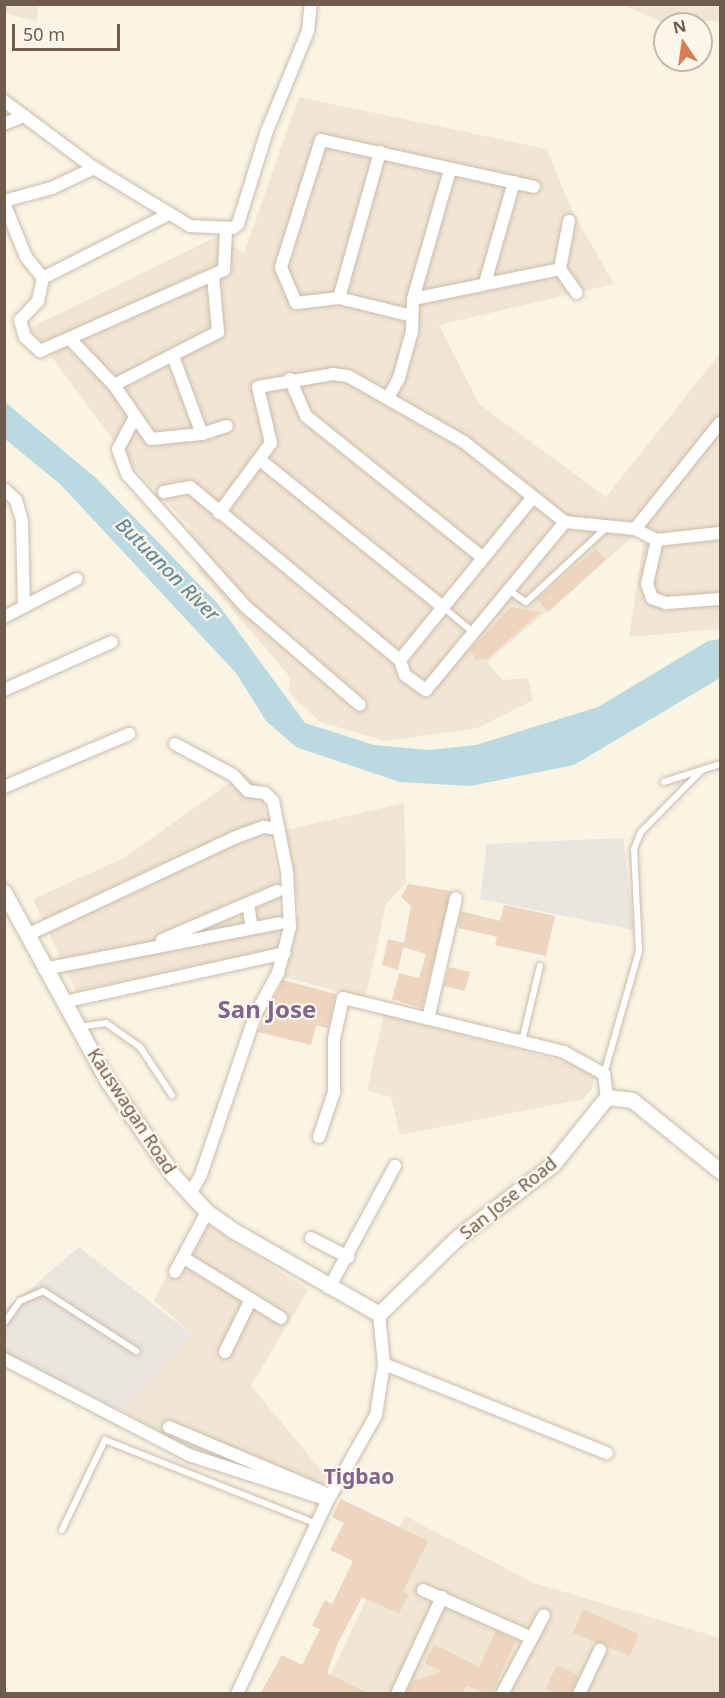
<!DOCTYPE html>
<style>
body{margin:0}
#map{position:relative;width:725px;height:1698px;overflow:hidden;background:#faf4e5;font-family:"Noto Sans",sans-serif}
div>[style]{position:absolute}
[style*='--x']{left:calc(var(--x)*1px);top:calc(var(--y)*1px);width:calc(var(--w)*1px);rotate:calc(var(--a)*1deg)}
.residential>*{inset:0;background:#f1e6d4}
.industrial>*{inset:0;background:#eae5df}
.water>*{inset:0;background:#bbd9e1}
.building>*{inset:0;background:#edd5bf}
.roads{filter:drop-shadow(0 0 2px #cabcac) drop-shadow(0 0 2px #cabcac)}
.service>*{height:6px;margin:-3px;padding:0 3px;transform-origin:3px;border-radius:3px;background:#fff}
.minor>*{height:12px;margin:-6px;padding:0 6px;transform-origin:6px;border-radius:6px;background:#fff}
.tertiary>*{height:15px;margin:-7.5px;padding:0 7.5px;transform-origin:7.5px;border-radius:7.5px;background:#fff}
span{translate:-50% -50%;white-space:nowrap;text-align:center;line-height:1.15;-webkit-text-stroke:4.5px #fdf7eb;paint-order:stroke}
.street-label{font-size:18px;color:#705c4d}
.water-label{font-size:20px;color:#4c7888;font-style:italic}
.quarter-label{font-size:21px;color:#82658c;font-weight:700}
.district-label{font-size:24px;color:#82658c;font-weight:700}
.frame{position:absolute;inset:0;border:6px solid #705c4d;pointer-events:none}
.north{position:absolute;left:653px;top:12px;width:60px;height:60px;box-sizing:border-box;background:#fdf7eb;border:2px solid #c5b9ac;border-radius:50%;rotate:347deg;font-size:16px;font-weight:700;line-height:24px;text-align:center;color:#705c4d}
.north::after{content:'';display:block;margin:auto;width:21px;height:27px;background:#d87e55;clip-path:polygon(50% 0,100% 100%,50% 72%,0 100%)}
.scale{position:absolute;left:12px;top:24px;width:108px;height:27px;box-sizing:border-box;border:3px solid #705c4d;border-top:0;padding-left:8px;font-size:18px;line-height:21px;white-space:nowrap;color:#705c4d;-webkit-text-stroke:4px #fdf7eb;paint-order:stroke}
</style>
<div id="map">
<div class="residential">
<div style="clip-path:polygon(4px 5px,39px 5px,36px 21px,5px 13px)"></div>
<div style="clip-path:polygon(624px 5px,720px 5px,720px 21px,661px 22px)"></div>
<div style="clip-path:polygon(299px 97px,547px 149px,572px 211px,614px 284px,439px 325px,479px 404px,606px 497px,720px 353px,720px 629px,629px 637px,644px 539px,634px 536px,487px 662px,502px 680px,528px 678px,533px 700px,478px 728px,385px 741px,320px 722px,289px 693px,290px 677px,199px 571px,189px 526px,132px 465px,30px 328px,218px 236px,244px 253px)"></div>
<div style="clip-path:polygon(243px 773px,260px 785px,279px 883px,278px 949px,76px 991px,33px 899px,124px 858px)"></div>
<div style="clip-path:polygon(404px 803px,406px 883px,386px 904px,365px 999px,285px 977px,299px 908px,282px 831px)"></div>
<div style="clip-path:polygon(384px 1014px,576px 1065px,594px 1075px,593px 1087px,584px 1099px,400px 1135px,391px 1097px,367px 1090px)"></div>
<div style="clip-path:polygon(197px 1216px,308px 1290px,251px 1386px,327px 1477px,320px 1493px,193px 1450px,121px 1410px,193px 1335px,154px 1301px)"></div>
<div style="clip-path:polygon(405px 1516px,534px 1583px,720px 1638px,720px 1693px,322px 1694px)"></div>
</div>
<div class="industrial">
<div style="clip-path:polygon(623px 838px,634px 930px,480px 899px,487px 844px)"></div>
<div style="clip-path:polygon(79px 1247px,193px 1335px,121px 1410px,5px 1354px,4px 1311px)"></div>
</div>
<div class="water">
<div style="clip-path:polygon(4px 401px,97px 479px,218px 604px,305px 723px,374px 745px,429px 750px,476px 745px,598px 707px,708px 641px,720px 639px,720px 678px,574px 765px,470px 786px,400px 782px,296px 747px,266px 721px,236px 673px,60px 484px,5px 439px)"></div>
</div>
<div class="building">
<div style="clip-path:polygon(596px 549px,606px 560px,548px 612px,537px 599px)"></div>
<div style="clip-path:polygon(511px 607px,540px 612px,487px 659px,476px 660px,470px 650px)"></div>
<div style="clip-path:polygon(408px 884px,452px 891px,422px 1008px,392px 999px,399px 973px,419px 978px,426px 954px,403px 947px,398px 970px,382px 965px,388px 939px,404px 943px,411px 906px,401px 897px)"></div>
<div style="clip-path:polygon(504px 905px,555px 916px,546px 956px,495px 945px,497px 937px,458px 928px,461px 911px,500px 921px)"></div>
<div style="clip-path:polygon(449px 967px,470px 972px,465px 991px,444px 986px)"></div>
<div style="clip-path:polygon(283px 980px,336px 994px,328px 1028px,316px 1025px,311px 1045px,258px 1032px)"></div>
<div style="clip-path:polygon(341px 1499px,428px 1541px,403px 1591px,409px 1594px,399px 1613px,362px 1597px,337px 1645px,327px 1673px,369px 1694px,260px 1694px,282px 1655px,302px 1665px,320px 1629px,312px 1626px,325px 1600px,332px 1604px,353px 1561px,330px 1550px,344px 1523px,332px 1517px)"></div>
<div style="clip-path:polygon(583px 1609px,639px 1634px,630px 1656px,573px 1633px)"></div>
<div style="clip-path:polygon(496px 1631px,516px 1641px,491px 1694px,466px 1686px,461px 1694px,406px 1694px,412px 1681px,443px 1672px,425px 1663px,434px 1644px,479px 1667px)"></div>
<div style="clip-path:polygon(557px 1665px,578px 1675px,571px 1694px,545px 1690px)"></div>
</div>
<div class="roads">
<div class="service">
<div style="--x:510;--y:591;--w:19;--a:35"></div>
<div style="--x:526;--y:602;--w:109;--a:-42.8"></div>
<div style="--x:443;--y:607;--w:40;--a:40"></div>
<div style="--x:664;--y:782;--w:59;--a:-17.8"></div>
<div style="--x:78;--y:1027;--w:28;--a:-8"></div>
<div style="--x:106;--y:1023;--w:42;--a:35.2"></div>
<div style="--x:140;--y:1047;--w:58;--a:56.3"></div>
<div style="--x:522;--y:1041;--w:77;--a:-76.5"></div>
<div style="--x:604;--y:1074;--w:128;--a:-74.1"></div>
<div style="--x:639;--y:951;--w:102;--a:-92.8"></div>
<div style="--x:634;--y:849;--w:18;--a:-68"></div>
<div style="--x:641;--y:832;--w:88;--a:-45.5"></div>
<div style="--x:4;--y:1323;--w:27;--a:-54"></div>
<div style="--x:20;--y:1301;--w:25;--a:-23"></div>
<div style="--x:43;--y:1291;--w:111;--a:32.8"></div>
<div style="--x:62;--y:1530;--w:100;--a:-64.5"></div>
<div style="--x:105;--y:1440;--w:228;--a:21.6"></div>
</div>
<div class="minor">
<div style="--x:4;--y:101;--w:25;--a:37"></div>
<div style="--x:4;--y:124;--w:22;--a:-22"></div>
<div style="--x:24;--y:116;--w:87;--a:36.6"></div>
<div style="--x:94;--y:168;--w:112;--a:31.1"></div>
<div style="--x:190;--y:226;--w:43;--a:2.7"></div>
<div style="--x:233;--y:228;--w:6;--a:-39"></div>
<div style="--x:238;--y:224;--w:97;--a:-72.7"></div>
<div style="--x:267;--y:131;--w:108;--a:-67.7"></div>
<div style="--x:308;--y:31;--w:27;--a:-84"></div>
<div style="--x:4;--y:201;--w:50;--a:-15.2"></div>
<div style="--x:52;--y:188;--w:47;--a:-25.5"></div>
<div style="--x:4;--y:203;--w:58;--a:67.8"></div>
<div style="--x:26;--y:257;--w:27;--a:51"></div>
<div style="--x:167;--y:215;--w:139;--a:153.1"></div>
<div style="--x:43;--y:278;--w:24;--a:102"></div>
<div style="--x:38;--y:301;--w:26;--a:133"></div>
<div style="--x:20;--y:320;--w:18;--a:74"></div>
<div style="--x:25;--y:337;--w:21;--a:43"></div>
<div style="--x:40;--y:351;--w:201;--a:-23.8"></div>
<div style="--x:224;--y:270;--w:40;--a:-87.1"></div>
<div style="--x:569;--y:221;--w:49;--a:100.6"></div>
<div style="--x:560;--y:269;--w:29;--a:55"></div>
<div style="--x:485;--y:283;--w:105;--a:-74"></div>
<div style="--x:339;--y:298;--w:152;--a:-74.3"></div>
<div style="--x:413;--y:299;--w:150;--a:-11.5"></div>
<div style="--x:412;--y:316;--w:75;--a:-166.1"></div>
<div style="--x:339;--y:298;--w:43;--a:173.4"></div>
<div style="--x:296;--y:303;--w:39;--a:-113"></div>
<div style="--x:281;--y:267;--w:133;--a:-72.5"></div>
<div style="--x:321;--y:140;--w:218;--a:12.4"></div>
<div style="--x:71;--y:340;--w:62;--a:46.3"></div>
<div style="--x:114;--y:385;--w:65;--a:55.6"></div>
<div style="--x:151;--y:439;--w:51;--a:-5.6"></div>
<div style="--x:202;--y:434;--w:26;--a:-18"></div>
<div style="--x:173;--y:356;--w:83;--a:69.6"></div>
<div style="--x:290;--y:379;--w:40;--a:66.6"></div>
<div style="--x:306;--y:416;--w:227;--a:38.7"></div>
<div style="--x:114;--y:385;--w:117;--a:-27"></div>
<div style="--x:218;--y:332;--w:56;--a:-95.1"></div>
<div style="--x:388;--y:398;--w:23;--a:-61"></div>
<div style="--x:399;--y:378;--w:49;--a:-74.5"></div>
<div style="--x:412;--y:331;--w:32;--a:-88"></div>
<div style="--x:413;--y:299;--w:134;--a:-74"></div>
<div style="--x:135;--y:417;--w:36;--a:118"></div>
<div style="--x:118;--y:449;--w:27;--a:70"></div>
<div style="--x:127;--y:474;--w:178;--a:48.2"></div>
<div style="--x:246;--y:607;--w:150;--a:40.7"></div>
<div style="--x:260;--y:460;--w:235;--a:38.8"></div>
<div style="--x:4;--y:489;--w:16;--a:43"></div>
<div style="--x:16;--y:500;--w:22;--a:74"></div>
<div style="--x:22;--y:521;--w:86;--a:88.7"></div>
<div style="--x:164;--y:492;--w:26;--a:-11"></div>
<div style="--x:190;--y:487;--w:272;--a:39.5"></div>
<div style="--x:400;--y:660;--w:16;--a:72"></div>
<div style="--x:405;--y:675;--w:26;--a:36"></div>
<div style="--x:426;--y:690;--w:218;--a:-50.4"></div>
<div style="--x:219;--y:513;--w:87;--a:-53.4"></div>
<div style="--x:271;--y:443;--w:57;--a:-103.1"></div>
<div style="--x:258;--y:387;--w:76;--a:-9.8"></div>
<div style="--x:333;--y:374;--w:15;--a:8"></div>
<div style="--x:348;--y:376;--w:133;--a:29.6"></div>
<div style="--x:464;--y:442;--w:129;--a:38.4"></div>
<div style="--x:565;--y:522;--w:70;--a:5.7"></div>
<div style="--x:635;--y:529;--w:25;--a:27"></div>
<div style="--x:657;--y:540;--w:63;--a:-6.3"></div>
<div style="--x:635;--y:529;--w:136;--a:-51.3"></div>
<div style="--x:657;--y:540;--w:45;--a:102.8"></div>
<div style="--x:647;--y:584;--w:15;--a:70"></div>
<div style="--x:652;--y:598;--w:15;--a:20"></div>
<div style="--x:666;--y:603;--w:54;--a:-4.2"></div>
<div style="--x:4;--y:617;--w:82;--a:-27.5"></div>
<div style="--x:400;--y:660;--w:210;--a:-50.8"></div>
<div style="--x:4;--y:690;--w:118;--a:-24"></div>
<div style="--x:175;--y:744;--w:66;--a:28.1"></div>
<div style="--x:233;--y:775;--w:22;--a:47"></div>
<div style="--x:248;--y:791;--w:17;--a:7"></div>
<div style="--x:265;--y:793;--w:11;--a:45"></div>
<div style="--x:273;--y:801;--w:72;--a:78.8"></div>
<div style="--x:287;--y:872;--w:55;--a:86.9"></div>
<div style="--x:290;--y:927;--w:48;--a:104.6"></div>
<div style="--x:278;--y:973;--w:46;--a:118.8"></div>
<div style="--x:256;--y:1013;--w:171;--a:108.8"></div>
<div style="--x:201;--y:1175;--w:22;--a:120"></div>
<div style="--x:4;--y:787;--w:136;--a:-23"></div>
<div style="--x:248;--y:904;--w:25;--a:81"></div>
<div style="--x:27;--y:935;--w:231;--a:-25.1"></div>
<div style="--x:236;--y:837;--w:30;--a:-20"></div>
<div style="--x:264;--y:827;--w:15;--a:8"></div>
<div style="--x:162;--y:940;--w:125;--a:-23.1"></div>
<div style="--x:44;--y:969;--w:240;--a:-11"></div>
<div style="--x:64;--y:1002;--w:226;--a:-12.5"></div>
<div style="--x:428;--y:1019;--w:124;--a:-77"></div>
<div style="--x:319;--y:1137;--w:47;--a:-71.6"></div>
<div style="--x:334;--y:1092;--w:53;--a:-90"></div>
<div style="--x:334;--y:1039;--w:42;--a:-77.6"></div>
<div style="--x:343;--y:998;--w:228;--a:13.7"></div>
<div style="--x:564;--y:1052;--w:46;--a:28.8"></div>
<div style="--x:604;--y:1074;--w:23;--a:83"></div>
<div style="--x:311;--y:1238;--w:42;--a:27.2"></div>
<div style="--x:184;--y:1258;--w:114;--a:31.7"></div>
<div style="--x:175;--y:1272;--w:68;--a:-61.9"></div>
<div style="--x:329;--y:1288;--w:139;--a:-61.6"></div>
<div style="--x:225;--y:1352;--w:59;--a:-63.9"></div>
<div style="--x:4;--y:1359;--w:208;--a:27.4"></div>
<div style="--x:189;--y:1455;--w:146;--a:17.9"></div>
<div style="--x:384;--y:1364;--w:240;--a:21.8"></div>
<div style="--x:169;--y:1427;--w:167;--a:22.9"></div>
<div style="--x:423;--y:1590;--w:119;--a:23.8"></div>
<div style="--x:237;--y:1694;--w:214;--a:-64.9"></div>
<div style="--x:328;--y:1500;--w:98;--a:-60.5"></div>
<div style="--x:376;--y:1415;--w:52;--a:-81.1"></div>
<div style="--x:384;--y:1364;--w:50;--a:-95.7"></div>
<div style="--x:397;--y:1694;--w:107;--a:-65.1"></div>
<div style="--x:502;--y:1694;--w:89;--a:-62"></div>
<div style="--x:579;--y:1694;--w:49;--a:-64.5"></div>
</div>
<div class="tertiary">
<div style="--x:4;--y:892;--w:214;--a:61.3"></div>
<div style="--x:107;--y:1080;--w:116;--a:55.2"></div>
<div style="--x:173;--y:1175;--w:50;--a:47.4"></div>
<div style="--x:207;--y:1212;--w:35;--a:35"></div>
<div style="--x:236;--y:1232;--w:165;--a:29.8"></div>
<div style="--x:379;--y:1314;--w:110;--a:-44.3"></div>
<div style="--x:458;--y:1237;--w:120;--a:-37.5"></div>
<div style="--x:553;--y:1164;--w:86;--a:-51.1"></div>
<div style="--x:607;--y:1097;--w:25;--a:7"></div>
<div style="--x:632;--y:1100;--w:113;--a:38.9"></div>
</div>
</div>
<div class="street-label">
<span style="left:132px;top:1111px;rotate:57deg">Kauswagan Road</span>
<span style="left:508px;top:1198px;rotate:-39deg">San Jose Road</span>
</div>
<div class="water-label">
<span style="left:168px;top:569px;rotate:45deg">Butuanon River</span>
</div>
<div class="quarter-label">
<span style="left:359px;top:1476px">Tigbao</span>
</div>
<div class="district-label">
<span style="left:267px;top:1009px">San Jose</span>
</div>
<div class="frame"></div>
<div class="north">N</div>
<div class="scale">50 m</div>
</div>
